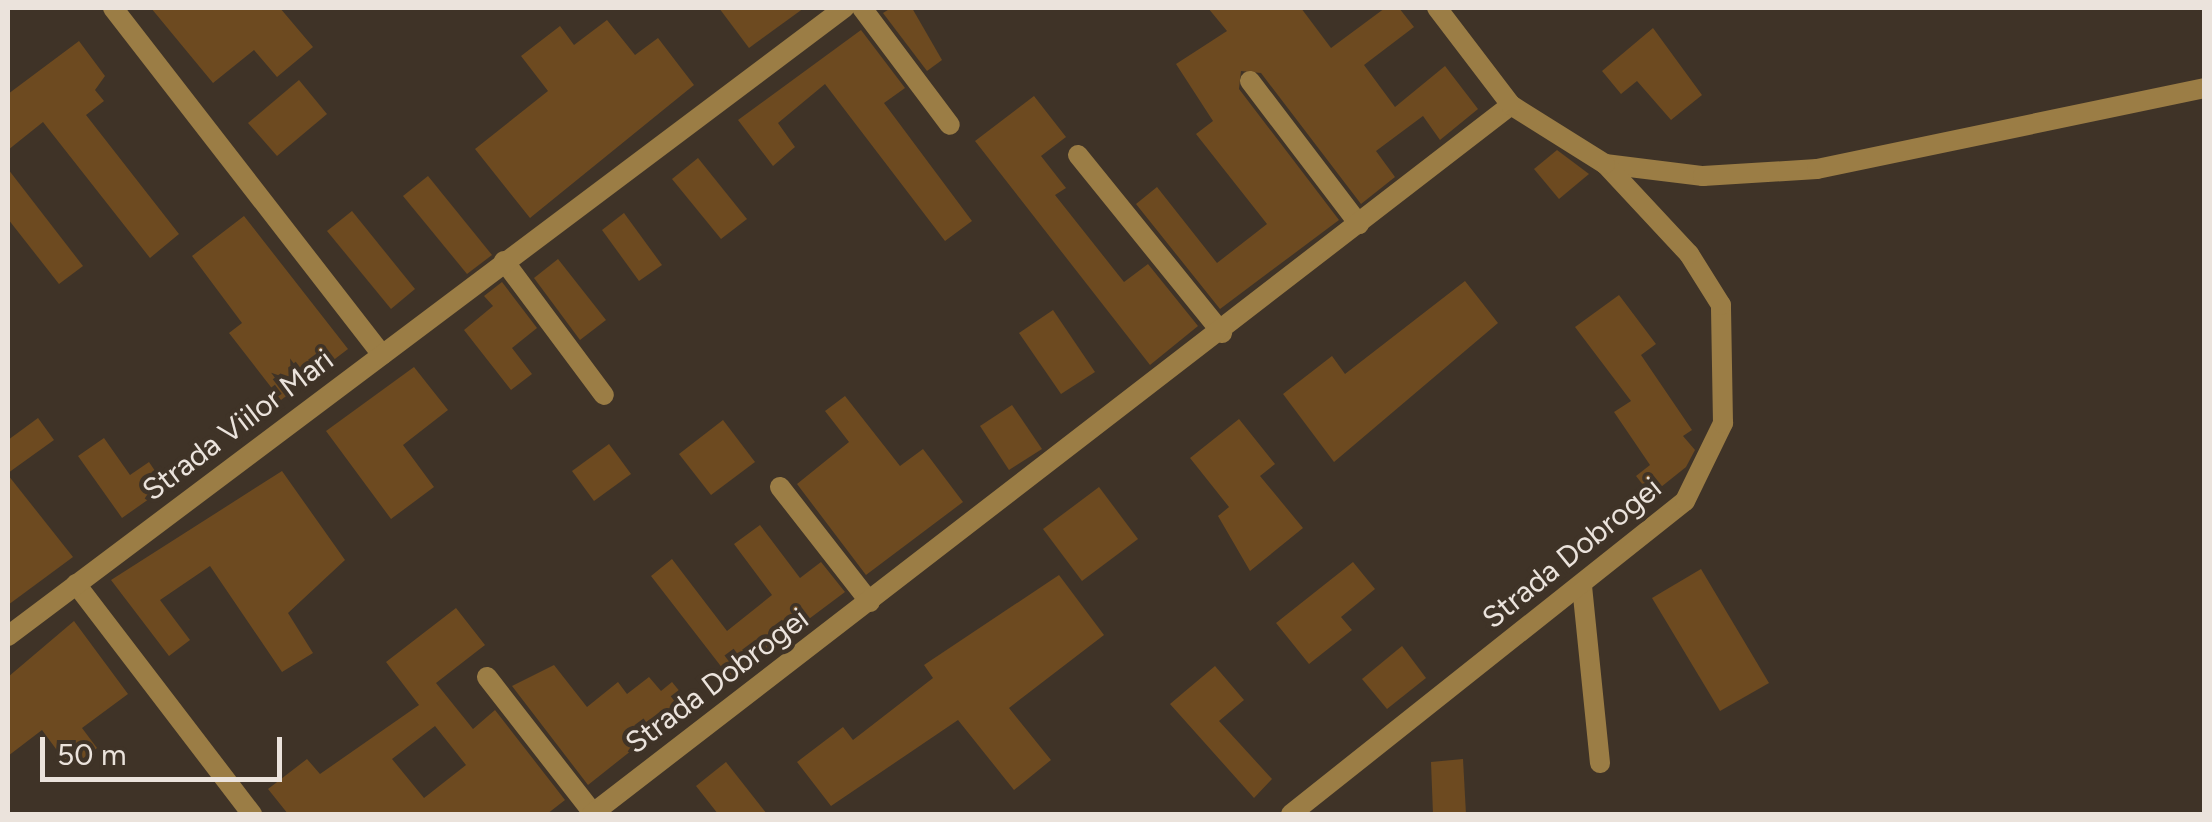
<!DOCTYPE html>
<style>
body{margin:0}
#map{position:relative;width:2212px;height:822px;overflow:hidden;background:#3f3327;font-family:Figtree,sans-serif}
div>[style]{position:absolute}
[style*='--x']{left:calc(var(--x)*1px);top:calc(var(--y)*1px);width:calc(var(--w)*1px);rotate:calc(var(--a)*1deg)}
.building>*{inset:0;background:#6d4a20}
.street>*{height:20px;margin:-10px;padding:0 10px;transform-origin:10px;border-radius:10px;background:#9b7d45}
span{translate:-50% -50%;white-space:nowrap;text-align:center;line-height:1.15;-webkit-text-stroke:9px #3f3327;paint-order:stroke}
.street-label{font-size:30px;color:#ebe3dc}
.frame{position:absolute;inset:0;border:10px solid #ebe3dc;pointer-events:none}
.scale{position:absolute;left:40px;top:737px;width:242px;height:45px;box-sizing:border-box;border:5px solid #ebe3dc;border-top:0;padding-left:12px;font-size:30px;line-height:35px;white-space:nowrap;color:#ebe3dc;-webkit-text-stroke:8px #3f3327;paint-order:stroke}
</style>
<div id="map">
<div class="building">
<div style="clip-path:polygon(151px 8px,280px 8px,313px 47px,277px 77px,254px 50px,213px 83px)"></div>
<div style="clip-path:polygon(719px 8px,804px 8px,749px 48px)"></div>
<div style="clip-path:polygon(891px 8px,912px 8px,942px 60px,927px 71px,883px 13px)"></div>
<div style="clip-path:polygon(1208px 8px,1301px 8px,1331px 48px,1385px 8px,1399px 8px,1414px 27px,1364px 65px,1395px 107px,1445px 66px,1478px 109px,1440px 140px,1423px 116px,1376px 151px,1395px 177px,1361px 204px,1261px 73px,1241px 71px,1239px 89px,1339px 220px,1220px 309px,1136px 204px,1157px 187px,1217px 263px,1267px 224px,1196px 134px,1213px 121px,1176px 64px,1227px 31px)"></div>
<div style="clip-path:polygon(607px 20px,635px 55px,658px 38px,694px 85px,530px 218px,475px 149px,548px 91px,521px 56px,560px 26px,574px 45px)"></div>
<div style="clip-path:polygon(1653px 28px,1702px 95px,1671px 120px,1637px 81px,1621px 94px,1602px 71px)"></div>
<div style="clip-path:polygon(861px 30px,905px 88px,884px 103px,972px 221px,945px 241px,825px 84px,778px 123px,795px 147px,773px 166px,738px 120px)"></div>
<div style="clip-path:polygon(79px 41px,105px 76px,95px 90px,104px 101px,86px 115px,179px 234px,150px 258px,43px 122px,8px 150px,8px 94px)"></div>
<div style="clip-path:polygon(299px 80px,327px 114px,277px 156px,248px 123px)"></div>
<div style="clip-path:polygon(1034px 96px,1066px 137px,1041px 156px,1066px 188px,1055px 195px,1124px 282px,1148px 264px,1198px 326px,1150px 365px,975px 141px)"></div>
<div style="clip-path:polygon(1557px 150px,1589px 174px,1559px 199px,1534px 169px)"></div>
<div style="clip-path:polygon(698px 158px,747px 219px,721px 239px,672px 179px)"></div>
<div style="clip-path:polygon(8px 169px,83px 266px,59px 284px,8px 219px)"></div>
<div style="clip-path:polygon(428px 176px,492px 255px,467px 274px,403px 196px)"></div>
<div style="clip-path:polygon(352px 211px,415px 289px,391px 309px,327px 231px)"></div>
<div style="clip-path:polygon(624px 213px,662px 265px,639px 281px,602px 230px)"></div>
<div style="clip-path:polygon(244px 216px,348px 349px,281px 400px,229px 333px,242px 323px,192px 256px)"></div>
<div style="clip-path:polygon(558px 259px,606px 320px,580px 340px,534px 278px)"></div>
<div style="clip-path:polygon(1465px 281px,1498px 323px,1334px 462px,1283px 394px,1332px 356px,1345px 374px)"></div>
<div style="clip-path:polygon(502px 282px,537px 328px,512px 348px,532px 374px,511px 390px,464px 330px,493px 306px,484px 296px)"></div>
<div style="clip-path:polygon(1619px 295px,1656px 344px,1641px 355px,1692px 430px,1683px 436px,1695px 450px,1686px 467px,1651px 495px,1636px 476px,1650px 465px,1614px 412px,1631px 401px,1575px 327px)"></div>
<div style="clip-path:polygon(1053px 310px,1095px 372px,1061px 394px,1019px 333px)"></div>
<div style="clip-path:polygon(414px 367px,448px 410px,403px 445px,434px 487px,391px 519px,326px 431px)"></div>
<div style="clip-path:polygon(845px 396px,900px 466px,923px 449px,963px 502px,866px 575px,797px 484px,849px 442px,825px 411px)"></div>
<div style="clip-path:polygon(1012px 405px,1042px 449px,1009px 470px,980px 426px)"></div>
<div style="clip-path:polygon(38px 418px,54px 440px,8px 473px,8px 440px)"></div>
<div style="clip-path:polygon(1239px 419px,1275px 464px,1260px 476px,1303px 528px,1250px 571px,1218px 516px,1229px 507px,1190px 458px)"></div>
<div style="clip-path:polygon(723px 420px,755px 462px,711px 495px,679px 454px)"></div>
<div style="clip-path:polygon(104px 438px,130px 475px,149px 462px,166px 487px,122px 518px,78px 456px)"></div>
<div style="clip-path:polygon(609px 444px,631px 474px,594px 501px,572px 471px)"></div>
<div style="clip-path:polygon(282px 471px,345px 560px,288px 613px,313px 653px,282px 672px,210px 566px,160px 600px,190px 640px,169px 656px,111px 580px)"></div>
<div style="clip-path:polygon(8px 475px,73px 557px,8px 605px)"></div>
<div style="clip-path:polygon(1099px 487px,1138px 539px,1082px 581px,1043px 529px)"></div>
<div style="clip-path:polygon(760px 525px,800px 578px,821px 562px,845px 592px,730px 678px,651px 576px,672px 559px,727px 631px,772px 595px,734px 544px)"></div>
<div style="clip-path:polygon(1353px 562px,1375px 589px,1341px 617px,1352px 630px,1309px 664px,1276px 623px)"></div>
<div style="clip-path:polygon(1701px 569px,1769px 683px,1720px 711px,1652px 598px)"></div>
<div style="clip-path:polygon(1059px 575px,1104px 635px,1009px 708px,1051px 760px,1014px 790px,958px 720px,831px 806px,797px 762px,843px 727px,853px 740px,933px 678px,924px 665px)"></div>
<div style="clip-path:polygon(evenodd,456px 608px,485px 645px,436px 683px,473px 729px,495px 710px,565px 800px,547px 814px,288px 814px,268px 789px,307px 759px,320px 774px,419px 705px,386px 662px,456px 608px,435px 726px,466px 765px,424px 798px,392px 759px,435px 726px)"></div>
<div style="clip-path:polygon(74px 621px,128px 694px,82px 728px,97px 748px,70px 768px,42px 730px,8px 756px,8px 677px)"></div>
<div style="clip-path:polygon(1402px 646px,1426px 678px,1387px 709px,1362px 679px)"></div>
<div style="clip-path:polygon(554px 665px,587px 707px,618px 682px,627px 694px,649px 677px,661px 691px,672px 682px,690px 704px,588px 785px,512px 686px)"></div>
<div style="clip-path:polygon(1215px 666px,1244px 700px,1219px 721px,1272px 779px,1254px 798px,1170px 704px)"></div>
<div style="clip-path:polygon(1463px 759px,1466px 814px,1433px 814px,1431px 762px)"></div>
<div style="clip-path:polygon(726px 762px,767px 814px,718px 814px,696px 786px)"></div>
</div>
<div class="street">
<div style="--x:113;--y:8;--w:439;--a:52.2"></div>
<div style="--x:862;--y:8;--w:146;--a:53.1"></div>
<div style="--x:1250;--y:81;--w:180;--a:52.7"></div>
<div style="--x:1078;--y:155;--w:229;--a:51"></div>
<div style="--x:1605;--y:164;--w:99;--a:7"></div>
<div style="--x:1703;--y:176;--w:114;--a:-3.5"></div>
<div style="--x:1817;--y:169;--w:395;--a:-11.8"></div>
<div style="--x:504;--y:261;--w:167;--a:53.3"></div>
<div style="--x:780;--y:487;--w:146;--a:52"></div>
<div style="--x:76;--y:584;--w:290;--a:52.6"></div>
<div style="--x:1582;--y:586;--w:178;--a:84.2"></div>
<div style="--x:8;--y:636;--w:1046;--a:-36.91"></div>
<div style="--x:487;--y:677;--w:172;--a:52.1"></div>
<div style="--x:592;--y:814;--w:1161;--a:-37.65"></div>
<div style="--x:1291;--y:814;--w:503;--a:-38.46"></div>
<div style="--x:1685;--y:501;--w:87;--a:-64"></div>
<div style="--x:1723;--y:423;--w:118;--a:-91"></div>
<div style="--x:1721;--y:305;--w:60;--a:-122.1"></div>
<div style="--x:1689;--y:254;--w:123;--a:-133"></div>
<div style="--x:1605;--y:164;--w:111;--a:-147.9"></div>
<div style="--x:1511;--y:105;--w:122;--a:-127.3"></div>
</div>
<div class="street-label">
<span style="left:238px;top:425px;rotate:-37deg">Strada Viilor Mari</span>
<span style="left:1572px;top:553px;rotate:-39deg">Strada Dobrogei</span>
<span style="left:717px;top:681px;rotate:-37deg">Strada Dobrogei</span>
</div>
<div class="frame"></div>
<div class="scale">50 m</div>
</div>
